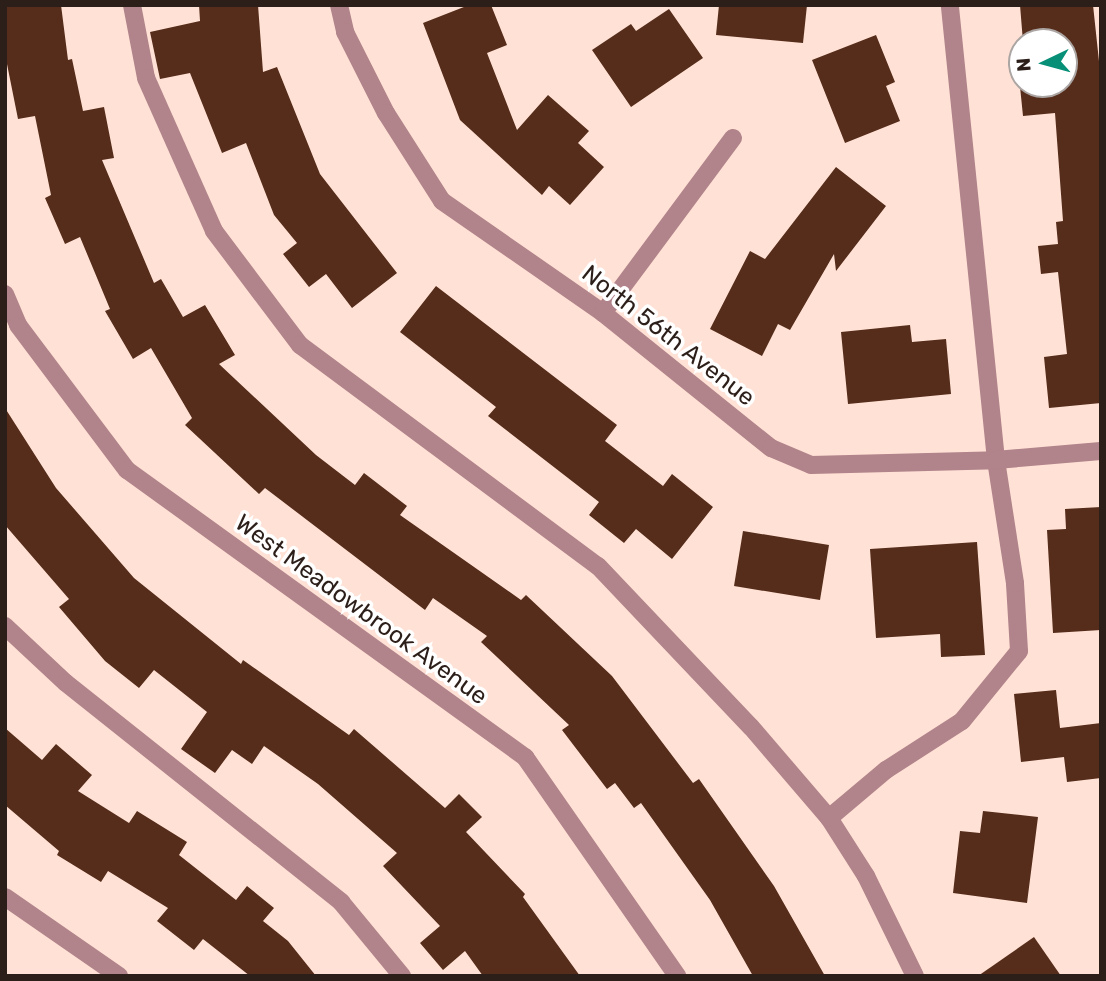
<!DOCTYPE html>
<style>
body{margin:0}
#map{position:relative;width:1106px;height:981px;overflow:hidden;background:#ffe1d5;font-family:Rubik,sans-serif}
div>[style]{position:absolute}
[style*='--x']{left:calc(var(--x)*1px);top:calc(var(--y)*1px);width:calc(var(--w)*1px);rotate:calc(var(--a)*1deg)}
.building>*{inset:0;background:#562c1a}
.lane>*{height:18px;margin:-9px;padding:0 9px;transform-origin:9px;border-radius:9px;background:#b1838a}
.street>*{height:18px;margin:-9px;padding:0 9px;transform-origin:9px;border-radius:9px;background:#b1838a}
span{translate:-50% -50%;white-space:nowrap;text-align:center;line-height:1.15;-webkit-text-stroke:7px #fff;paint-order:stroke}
.street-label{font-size:24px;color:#2c1f1a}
.frame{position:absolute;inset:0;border:7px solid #2c1f1a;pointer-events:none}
.north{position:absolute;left:1008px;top:28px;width:70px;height:70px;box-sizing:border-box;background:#fff;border:2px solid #aba5a3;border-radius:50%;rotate:265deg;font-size:19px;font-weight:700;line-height:28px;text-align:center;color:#2c1f1a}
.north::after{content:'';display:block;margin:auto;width:24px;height:32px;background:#078f77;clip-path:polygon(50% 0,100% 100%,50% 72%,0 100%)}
</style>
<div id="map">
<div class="building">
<div style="clip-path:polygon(5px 5px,61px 5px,68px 60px,72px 59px,83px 111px,104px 107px,114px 158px,102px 160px,154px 283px,161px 279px,183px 317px,205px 305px,235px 355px,219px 364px,316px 455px,355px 485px,364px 473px,407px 506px,400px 515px,521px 600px,526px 595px,612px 676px,693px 783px,699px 779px,774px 886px,825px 976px,753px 976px,710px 900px,641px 803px,634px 808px,615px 783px,607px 789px,562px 730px,569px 725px,481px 642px,487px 636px,433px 598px,425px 610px,265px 488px,259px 494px,185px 425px,192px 418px,151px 348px,133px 359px,105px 311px,110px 309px,80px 237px,65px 244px,45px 198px,51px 195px,35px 116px,18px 119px,5px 54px)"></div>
<div style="clip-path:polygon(199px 5px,258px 5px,263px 72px,277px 67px,320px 174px,397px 273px,352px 308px,326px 274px,309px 287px,283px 254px,297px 243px,274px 215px,246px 143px,222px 153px,190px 73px,160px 79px,150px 32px,200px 21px)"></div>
<div style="clip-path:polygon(469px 5px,491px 5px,507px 45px,487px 53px,517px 130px,548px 95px,589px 131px,578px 143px,604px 167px,570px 205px,549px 186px,542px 195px,460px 120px,423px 23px)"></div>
<div style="clip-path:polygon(719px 5px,807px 5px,803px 43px,716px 35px)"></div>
<div style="clip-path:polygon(1020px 5px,1093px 5px,1101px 80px,1101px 403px,1049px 408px,1044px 357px,1067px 354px,1058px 272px,1041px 274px,1038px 246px,1058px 244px,1056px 222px,1063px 221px,1055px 113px,1023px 116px,1018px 67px,1022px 66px,1022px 84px,1064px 84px,1064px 42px,1023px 42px)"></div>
<div style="clip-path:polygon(669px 9px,703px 58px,631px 107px,592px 50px,631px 24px,636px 31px)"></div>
<div style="clip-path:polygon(876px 35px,895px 82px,886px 86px,900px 121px,845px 143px,812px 60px)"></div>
<div style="clip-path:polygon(836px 167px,886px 206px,836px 271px,834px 254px,790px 330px,778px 324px,762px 356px,710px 329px,750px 251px,765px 259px)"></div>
<div style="clip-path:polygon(436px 286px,617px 425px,605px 441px,663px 486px,672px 474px,713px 507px,672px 559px,636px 529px,624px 543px,589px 515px,599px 502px,488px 416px,496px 407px,400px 332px)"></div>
<div style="clip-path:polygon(910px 325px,912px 342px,946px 339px,951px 394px,848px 404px,841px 332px)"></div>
<div style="clip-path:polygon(5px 408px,56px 488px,134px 578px,241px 664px,243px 660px,349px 735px,354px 729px,445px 808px,459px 794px,482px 817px,466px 832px,525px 894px,523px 897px,580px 976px,483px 976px,465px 951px,443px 970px,420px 943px,440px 926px,383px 866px,397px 853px,318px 784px,264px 746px,252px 764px,232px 750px,215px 773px,181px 749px,207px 712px,154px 670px,139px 688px,105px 661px,59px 607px,69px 599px,5px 525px)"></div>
<div style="clip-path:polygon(1101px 507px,1101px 630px,1053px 633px,1047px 530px,1066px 529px,1065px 509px)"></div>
<div style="clip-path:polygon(743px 531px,829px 545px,820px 600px,734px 586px)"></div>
<div style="clip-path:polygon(977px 542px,985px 655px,941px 657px,940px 634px,876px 638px,870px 549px)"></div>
<div style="clip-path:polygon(1056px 690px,1060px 728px,1101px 723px,1101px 778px,1067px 782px,1064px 757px,1021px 762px,1014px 694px)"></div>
<div style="clip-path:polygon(5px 728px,42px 760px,56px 744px,92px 775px,78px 791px,129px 823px,137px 811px,187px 842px,179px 855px,236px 900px,247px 886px,274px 908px,263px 921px,288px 941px,316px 976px,250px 976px,203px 939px,194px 950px,157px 921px,168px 908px,108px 871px,101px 882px,57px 855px,59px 851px,5px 805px)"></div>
<div style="clip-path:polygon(983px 811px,1038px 817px,1027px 903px,953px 893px,960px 831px,980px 833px)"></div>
<div style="clip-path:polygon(1034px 937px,1061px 976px,978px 976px)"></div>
</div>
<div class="lane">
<div style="--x:132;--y:5;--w:74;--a:79.1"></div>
<div style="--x:146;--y:78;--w:167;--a:66"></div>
<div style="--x:214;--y:231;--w:143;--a:53"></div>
<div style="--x:300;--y:345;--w:371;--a:36.6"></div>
<div style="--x:598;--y:566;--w:222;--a:46.5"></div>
<div style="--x:751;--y:727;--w:120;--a:49.4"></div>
<div style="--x:829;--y:818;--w:69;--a:57.5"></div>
<div style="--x:866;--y:876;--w:111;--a:63.9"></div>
<div style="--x:5;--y:626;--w:83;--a:43.1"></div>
<div style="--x:66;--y:683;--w:352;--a:38.5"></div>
<div style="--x:341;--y:902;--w:96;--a:50.5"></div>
<div style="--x:829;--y:818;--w:75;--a:-40.1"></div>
<div style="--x:886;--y:770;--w:90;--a:-32.8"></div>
<div style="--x:962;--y:721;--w:90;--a:-50.8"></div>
<div style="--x:1019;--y:651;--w:68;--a:-93.4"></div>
<div style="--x:1015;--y:583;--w:124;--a:-98.8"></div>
<div style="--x:996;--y:460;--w:457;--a:-95.8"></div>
</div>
<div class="street">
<div style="--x:339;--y:5;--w:28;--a:77"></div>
<div style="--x:345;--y:32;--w:91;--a:63.2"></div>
<div style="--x:386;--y:113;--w:104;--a:57.5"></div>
<div style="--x:442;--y:201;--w:196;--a:34.8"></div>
<div style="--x:603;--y:313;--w:216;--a:38.8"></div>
<div style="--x:771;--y:448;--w:43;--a:23"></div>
<div style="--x:811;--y:465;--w:185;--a:-1.5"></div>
<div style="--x:996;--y:460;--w:105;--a:-4.9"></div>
<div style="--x:5;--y:294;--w:34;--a:67"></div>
<div style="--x:18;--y:325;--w:181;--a:53.1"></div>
<div style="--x:127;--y:470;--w:491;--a:35.8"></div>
<div style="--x:525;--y:757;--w:267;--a:55.2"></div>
<div style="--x:603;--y:313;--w:218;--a:-53.4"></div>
<div style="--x:5;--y:897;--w:139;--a:34.7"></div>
</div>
<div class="street-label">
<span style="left:668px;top:336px;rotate:38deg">North 56th Avenue</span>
<span style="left:361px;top:610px;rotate:36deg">West Meadowbrook Avenue</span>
</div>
<div class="frame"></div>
<div class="north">N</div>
</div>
